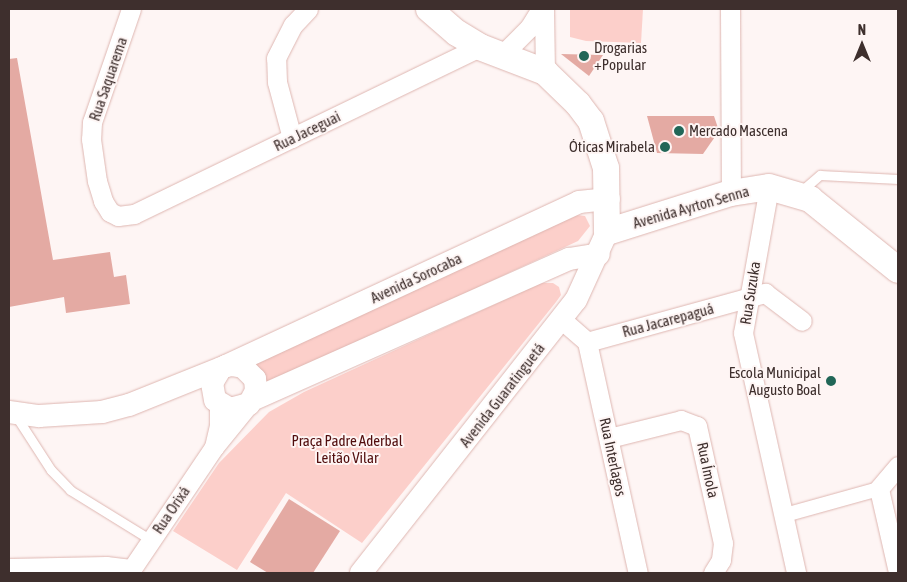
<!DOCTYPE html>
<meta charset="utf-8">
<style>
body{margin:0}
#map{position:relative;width:907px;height:582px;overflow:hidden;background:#fef5f4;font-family:"Asap Condensed",sans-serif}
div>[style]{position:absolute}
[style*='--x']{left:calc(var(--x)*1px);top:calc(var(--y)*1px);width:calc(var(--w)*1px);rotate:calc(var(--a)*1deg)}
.green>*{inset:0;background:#fccfca}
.building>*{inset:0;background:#e4aaa3}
.roads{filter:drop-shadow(0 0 1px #deb6b1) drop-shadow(0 0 1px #deb6b1)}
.service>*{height:9px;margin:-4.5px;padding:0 4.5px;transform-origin:4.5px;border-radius:4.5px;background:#fff}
.pedestrian>*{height:14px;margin:-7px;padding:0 7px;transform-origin:7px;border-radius:7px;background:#fff}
.minor>*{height:19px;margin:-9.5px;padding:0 9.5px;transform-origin:9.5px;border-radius:9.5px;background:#fff}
.tertiary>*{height:22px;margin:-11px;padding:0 11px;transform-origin:11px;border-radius:11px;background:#fff}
.secondary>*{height:26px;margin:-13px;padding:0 13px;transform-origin:13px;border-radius:13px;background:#fff}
.dots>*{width:14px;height:14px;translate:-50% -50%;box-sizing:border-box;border:2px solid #fef5f4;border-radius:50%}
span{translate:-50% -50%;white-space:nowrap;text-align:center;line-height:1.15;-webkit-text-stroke:4px #fef5f4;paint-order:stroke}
.poi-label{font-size:15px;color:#3e2f2d}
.left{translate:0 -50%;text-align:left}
.right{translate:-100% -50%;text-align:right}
.street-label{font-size:15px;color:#3e2f2d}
.park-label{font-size:15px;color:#510d0d}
.frame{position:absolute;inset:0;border:10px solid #3e2f2d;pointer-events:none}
.north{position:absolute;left:837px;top:20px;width:50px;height:50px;-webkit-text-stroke:4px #fef5f4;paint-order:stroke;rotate:0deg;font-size:14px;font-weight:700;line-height:20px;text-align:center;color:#3e2f2d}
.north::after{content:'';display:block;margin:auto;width:18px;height:22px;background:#3e2f2d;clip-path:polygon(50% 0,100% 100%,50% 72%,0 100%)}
</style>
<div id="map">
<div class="green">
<div style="clip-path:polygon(570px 9px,643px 9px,641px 43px,586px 41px,570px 37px)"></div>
<div style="clip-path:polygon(576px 215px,585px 216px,590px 226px,578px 241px,264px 386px,253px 363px)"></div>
<div style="clip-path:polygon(541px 283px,553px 283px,559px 287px,561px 295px,556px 302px,362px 543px,286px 493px,237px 570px,173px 531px,219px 463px,269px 412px,304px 392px)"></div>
</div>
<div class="building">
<div style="clip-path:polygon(561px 54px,603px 55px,589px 76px)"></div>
<div style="clip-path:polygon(17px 58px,53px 260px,110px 252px,114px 277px,126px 275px,130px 304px,66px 313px,64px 297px,9px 307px,9px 59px)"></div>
<div style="clip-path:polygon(647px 116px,714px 116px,719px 131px,703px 154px,657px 153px)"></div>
<div style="clip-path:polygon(289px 499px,340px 531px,313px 573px,268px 573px,250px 562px)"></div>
</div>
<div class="roads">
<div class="service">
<div style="--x:799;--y:193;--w:28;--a:-41"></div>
<div style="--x:820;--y:175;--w:78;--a:2.9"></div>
<div style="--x:16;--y:416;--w:64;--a:57.1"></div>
<div style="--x:51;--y:470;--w:28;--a:46"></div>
<div style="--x:70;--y:490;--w:95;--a:31.7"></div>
</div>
<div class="pedestrian">
<div style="--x:785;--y:515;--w:98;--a:-15.5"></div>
</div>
<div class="minor">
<div style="--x:131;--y:9;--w:120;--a:109"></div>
<div style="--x:92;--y:122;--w:17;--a:93"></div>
<div style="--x:91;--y:139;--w:42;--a:81.9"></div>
<div style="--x:97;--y:181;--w:21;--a:73"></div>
<div style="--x:103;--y:201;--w:13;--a:58"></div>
<div style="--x:110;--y:212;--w:9;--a:27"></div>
<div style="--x:118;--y:216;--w:16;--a:-7"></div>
<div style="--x:134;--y:214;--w:384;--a:-25.8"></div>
<div style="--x:544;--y:9;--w:63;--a:89.1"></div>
<div style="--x:730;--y:9;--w:184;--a:89.7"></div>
<div style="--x:503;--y:54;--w:37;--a:-45"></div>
<div style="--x:529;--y:28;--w:22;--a:-58"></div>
<div style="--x:292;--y:138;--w:58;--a:-105"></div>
<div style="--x:277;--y:82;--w:24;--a:-92"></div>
<div style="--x:276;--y:58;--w:37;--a:-63"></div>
<div style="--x:293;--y:25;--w:22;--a:-47"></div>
<div style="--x:769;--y:187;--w:148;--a:100.1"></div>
<div style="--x:743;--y:333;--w:246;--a:77.5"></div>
<div style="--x:562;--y:320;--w:33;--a:41"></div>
<div style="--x:587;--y:342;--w:185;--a:-15.4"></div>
<div style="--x:765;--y:293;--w:46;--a:37.1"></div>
<div style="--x:587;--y:342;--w:237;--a:77.6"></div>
<div style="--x:609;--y:438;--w:74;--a:-14"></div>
<div style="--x:681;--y:420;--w:17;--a:21"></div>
<div style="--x:697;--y:426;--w:120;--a:77.5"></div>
<div style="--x:723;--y:543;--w:17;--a:97"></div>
<div style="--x:721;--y:560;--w:15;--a:122"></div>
<div style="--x:214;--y:447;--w:22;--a:-77"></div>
<div style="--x:219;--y:426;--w:23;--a:-90"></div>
<div style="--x:898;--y:466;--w:30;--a:130"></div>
<div style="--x:879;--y:489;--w:85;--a:77.1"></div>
<div style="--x:9;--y:568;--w:97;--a:-1.2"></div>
<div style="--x:106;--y:566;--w:25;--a:7"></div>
<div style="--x:129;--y:573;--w:152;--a:-56"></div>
<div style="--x:214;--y:447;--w:55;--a:-50.9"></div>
</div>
<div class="tertiary">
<div style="--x:226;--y:366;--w:389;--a:-24.9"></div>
<div style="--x:579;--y:202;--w:30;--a:-6"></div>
<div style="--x:252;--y:400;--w:347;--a:-24"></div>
<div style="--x:569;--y:259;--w:30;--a:-9"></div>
<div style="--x:9;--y:412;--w:30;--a:8"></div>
<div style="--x:39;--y:416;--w:63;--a:-3.6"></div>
<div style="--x:102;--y:412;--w:28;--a:-15"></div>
<div style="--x:129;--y:405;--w:105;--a:-21.9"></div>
<div style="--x:226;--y:366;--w:6;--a:-9"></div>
<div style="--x:232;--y:365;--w:11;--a:10"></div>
<div style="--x:243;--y:367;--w:17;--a:45"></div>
<div style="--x:255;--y:379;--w:12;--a:85"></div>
<div style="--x:256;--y:391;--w:15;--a:118"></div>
<div style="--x:249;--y:404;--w:20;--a:165"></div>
<div style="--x:230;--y:409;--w:17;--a:-149"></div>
<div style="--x:215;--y:400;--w:17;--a:-100"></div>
<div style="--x:212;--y:383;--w:17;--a:-59"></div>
<div style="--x:361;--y:573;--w:347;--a:-51.8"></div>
<div style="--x:576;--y:300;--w:75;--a:-65.5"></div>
</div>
<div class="secondary">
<div style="--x:429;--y:9;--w:37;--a:41"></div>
<div style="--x:457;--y:33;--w:27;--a:31"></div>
<div style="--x:480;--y:47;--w:70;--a:21"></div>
<div style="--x:545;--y:72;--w:46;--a:44.1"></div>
<div style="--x:578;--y:104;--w:21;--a:53"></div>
<div style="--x:591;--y:121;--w:49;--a:72.3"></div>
<div style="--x:606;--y:168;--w:64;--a:89.1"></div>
<div style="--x:607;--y:232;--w:130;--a:-17.5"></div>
<div style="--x:731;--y:193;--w:38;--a:-9"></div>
<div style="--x:769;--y:187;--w:43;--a:16.3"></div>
<div style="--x:810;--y:199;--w:113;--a:38.9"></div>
</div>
</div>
<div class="dots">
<div style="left:584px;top:56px;background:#216657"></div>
<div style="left:679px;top:131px;background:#216657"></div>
<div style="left:665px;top:147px;background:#216657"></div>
<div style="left:831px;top:381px;background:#216657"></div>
</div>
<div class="poi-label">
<span class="left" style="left:594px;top:56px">Drogarias<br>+Popular</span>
<span class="left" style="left:689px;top:131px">Mercado Mascena</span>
<span class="right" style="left:655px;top:147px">Óticas Mirabela</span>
<span class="right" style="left:821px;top:381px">Escola Municipal<br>Augusto Boal</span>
</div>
<div class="street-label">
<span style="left:108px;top:79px;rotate:-71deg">Rua Saquarema</span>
<span style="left:307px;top:131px;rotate:-26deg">Rua Jaceguai</span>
<span style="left:691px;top:207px;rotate:-16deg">Avenida Ayrton Senna</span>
<span style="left:416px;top:278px;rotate:-25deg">Avenida Sorocaba</span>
<span style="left:750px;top:293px;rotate:-81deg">Rua Suzuka</span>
<span style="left:668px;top:320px;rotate:-15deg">Rua Jacarepaguá</span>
<span style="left:502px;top:395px;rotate:-52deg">Avenida Guaratinguetá</span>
<span style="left:613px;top:457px;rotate:78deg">Rua Interlagos</span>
<span style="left:708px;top:470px;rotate:78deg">Rua Ímola</span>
<span style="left:171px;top:510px;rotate:-56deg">Rua Orixá</span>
</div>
<div class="park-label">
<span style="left:347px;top:449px">Praça Padre Aderbal<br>Leitão Vilar</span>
</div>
<div class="frame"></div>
<div class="north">N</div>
</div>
